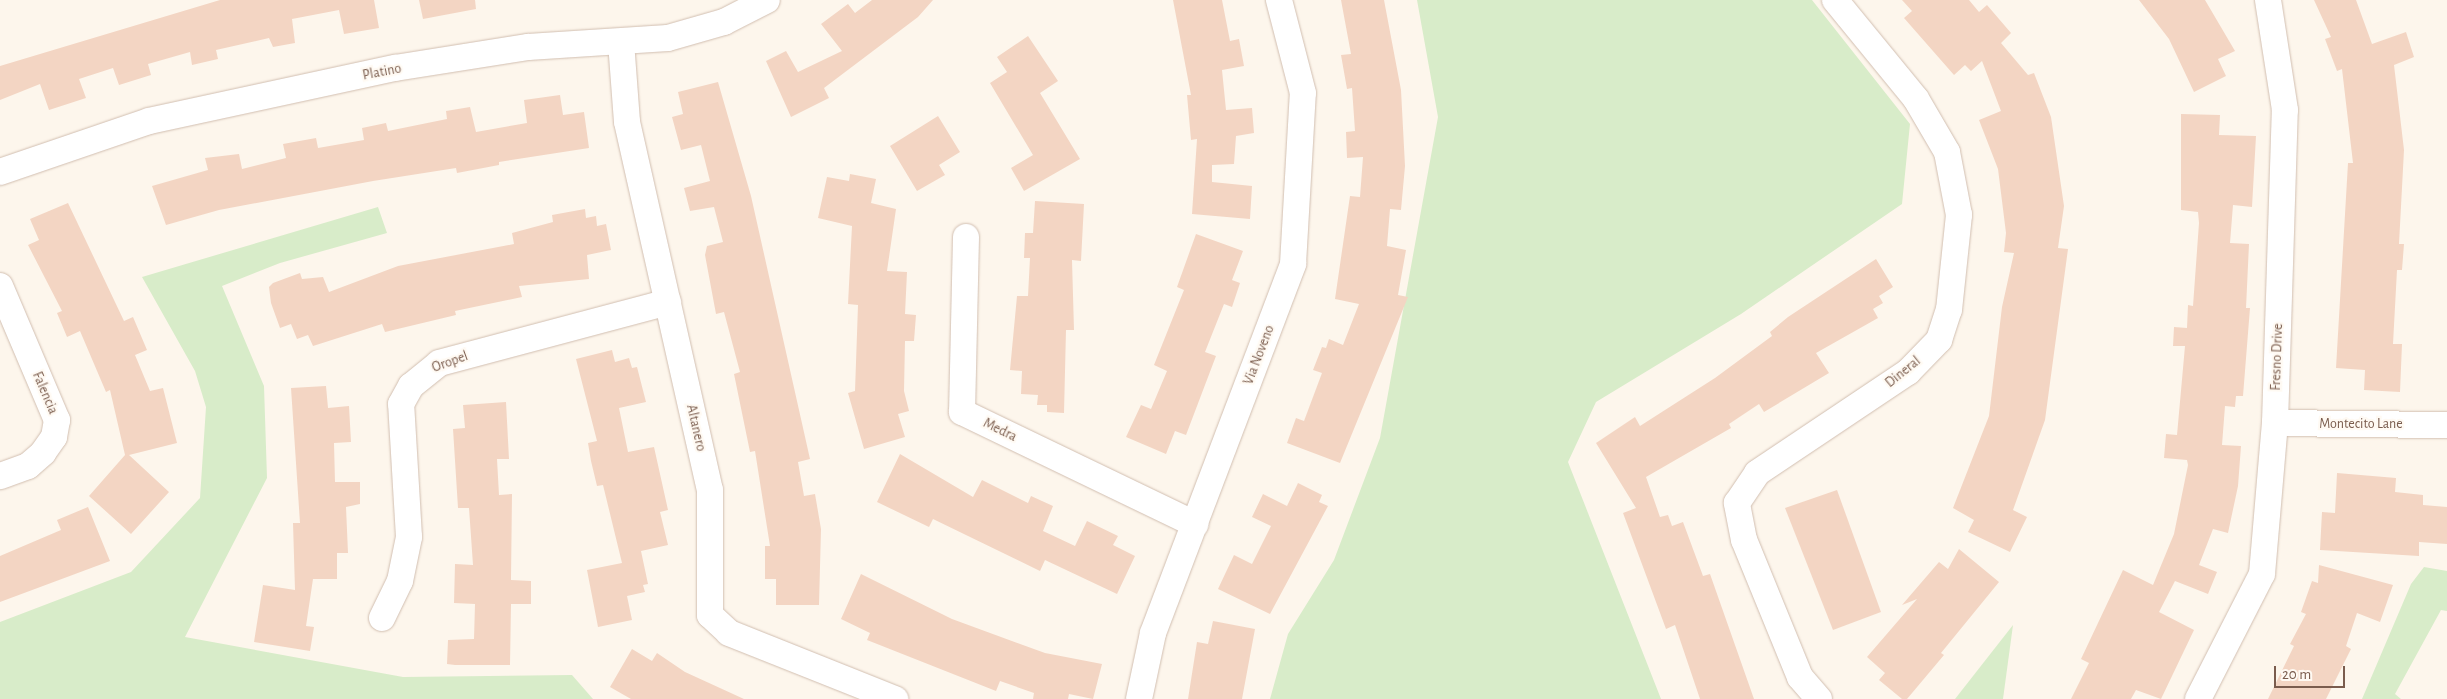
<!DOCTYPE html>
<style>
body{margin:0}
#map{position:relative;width:2447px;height:699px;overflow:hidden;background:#fdf6ec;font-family:"Alegreya Sans",sans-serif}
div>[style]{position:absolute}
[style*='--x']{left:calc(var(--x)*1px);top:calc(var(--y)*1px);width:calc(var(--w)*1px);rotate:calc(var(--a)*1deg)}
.green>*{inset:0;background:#d8ecc9}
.building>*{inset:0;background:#f3d5c3}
.roads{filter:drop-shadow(0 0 1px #d1beb0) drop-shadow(0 0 1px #d1beb0)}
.street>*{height:26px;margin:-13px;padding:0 13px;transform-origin:13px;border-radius:13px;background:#fff}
span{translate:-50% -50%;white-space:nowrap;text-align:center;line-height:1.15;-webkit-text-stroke:4.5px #fffaf3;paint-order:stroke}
.street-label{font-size:14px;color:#7a5c4d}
.scale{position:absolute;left:2274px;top:666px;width:71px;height:22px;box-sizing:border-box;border:2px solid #7a5c4d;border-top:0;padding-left:6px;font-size:15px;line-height:18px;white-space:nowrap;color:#7a5c4d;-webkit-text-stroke:4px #fffaf3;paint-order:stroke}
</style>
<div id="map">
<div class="green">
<div style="clip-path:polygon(1417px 0,1812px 0,1910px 124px,1902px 204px,1741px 314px,1596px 402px,1568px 462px,1661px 699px,1270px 699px,1288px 634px,1334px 560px,1380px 438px,1438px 117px)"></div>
<div style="clip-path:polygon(378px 207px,387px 233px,280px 263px,222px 286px,264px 386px,267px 478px,185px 637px,403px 677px,572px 675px,593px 699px,0 699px,0 622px,131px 572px,200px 498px,206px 407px,195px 371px,142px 277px)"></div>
<div style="clip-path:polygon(2424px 567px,2447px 571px,2447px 611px,2441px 610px,2395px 694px,2401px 699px,2362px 699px,2411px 584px)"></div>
<div style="clip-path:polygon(2013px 625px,2003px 699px,1955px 699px)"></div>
</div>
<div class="building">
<div style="clip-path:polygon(220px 0,374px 0,379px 28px,344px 34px,339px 10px,292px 19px,295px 43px,273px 47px,269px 38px,216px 50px,218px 59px,192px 65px,190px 52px,148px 64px,151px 75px,119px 85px,113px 68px,79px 79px,86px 98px,49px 110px,40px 84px,0 100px,0 66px)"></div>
<div style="clip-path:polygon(419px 0,475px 0,476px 9px,423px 19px)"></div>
<div style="clip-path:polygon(872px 0,933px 0,918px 17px,824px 88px,829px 98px,791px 117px,766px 61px,786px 51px,798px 72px,842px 51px,821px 24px,848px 4px,855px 13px)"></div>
<div style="clip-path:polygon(1173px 0,1222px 0,1230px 41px,1239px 39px,1244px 66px,1222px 70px,1226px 110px,1252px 108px,1254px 133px,1236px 136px,1234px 164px,1212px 165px,1212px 182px,1252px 186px,1250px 219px,1192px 214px,1197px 139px,1191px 140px,1187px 95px,1191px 95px)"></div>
<div style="clip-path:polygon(1341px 0,1384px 0,1401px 90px,1405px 166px,1401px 210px,1390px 209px,1387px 246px,1406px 250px,1398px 295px,1408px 297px,1340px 463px,1287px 443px,1296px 418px,1304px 421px,1322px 373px,1313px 370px,1322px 347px,1326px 348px,1329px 339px,1343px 345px,1359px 304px,1335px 299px,1350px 196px,1360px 197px,1363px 157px,1347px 158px,1346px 132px,1355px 131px,1352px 88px,1347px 89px,1341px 55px,1351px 54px)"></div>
<div style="clip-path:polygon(1902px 0,1969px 0,1979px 12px,1987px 5px,2011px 33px,2001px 43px,2028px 75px,2034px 73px,2051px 117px,2064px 206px,2058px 248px,2068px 249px,2045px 420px,2013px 510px,2027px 517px,2010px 552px,1968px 532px,1974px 520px,1953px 508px,1989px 416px,2002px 307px,2014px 253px,2004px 252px,2006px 233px,1998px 169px,1979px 120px,2001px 111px,1982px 61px,1971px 71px,1965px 65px,1954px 75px,1904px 18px,1912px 11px)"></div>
<div style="clip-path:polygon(2139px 0,2205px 0,2235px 51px,2218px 59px,2226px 76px,2194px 92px,2169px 39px)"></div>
<div style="clip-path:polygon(2314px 0,2356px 0,2372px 44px,2406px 32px,2414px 57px,2394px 65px,2404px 150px,2399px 244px,2404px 244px,2402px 270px,2397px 270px,2393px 344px,2402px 344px,2400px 392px,2364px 390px,2365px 370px,2336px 368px,2348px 163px,2353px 163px,2342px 69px,2337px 71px,2325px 39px,2331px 37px)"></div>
<div style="clip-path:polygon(1028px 36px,1058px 81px,1040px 93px,1080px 159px,1024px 191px,1011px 168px,1033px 155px,990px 83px,1007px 72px,997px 57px)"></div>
<div style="clip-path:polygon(718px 82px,751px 196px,810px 459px,798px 462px,804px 496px,815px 494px,821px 529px,819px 605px,776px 605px,776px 579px,765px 579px,765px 546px,770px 546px,755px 451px,750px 452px,734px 374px,740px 372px,724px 312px,716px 314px,705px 255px,707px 246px,723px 242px,714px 207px,690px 211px,684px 188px,710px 181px,701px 145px,681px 150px,672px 117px,683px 114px,678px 92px)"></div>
<div style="clip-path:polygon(560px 95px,563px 115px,584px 112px,589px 148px,499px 162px,499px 165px,457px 173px,456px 168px,373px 181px,219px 210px,166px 225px,152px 186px,208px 170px,205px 158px,239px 154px,242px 169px,286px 158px,283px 144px,316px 138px,318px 148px,364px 140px,362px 128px,386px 123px,388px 131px,447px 119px,446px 111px,470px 107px,476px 132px,527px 123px,524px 100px)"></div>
<div style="clip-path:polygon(2181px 114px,2220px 115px,2219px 135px,2256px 136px,2252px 207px,2233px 205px,2230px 243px,2249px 244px,2246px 308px,2250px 308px,2243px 396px,2236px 396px,2235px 407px,2225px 406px,2222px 445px,2241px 446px,2238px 486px,2228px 533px,2213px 529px,2199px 565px,2217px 572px,2208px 594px,2175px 581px,2159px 612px,2194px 630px,2161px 699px,2136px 690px,2131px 699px,2071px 699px,2089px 663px,2081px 659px,2123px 570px,2153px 585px,2174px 534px,2188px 465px,2187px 460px,2164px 458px,2166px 434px,2177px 435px,2185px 346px,2173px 346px,2174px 327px,2187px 328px,2188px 305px,2193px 306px,2199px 223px,2198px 212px,2181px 210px)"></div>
<div style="clip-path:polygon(938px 116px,960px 152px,939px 165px,945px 175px,917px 191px,890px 146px)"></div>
<div style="clip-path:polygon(850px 174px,876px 179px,871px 203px,896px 209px,887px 271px,907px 272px,905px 314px,916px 315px,914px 341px,905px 341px,904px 391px,909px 411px,898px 414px,905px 437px,864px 449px,848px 393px,855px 391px,858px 305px,848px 304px,852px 226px,818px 218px,827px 177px,849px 181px)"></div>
<div style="clip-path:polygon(1035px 201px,1084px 204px,1081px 261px,1072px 260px,1074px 330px,1066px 330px,1064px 413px,1047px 412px,1047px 405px,1037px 405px,1038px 395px,1021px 394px,1022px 371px,1010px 370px,1017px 296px,1028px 296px,1030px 258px,1024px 258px,1025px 233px,1033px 233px)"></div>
<div style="clip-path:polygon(68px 203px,124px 321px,133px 317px,147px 350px,135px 355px,150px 391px,163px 388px,177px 443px,129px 455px,169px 492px,131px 534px,89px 496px,125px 455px,110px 390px,106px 392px,80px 331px,67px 337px,57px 313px,62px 311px,28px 245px,39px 240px,30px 219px)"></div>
<div style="clip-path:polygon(585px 209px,586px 218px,596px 216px,597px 226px,606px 224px,611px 250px,587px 255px,589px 279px,519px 286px,522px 297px,455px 311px,456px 315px,385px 332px,382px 324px,313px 346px,308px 335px,297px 339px,291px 324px,280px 328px,271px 303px,269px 287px,273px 283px,300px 273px,302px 279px,323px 277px,329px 292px,398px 266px,514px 244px,512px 233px,553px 222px,552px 215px)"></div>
<div style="clip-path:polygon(1196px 234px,1243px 251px,1232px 280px,1240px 283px,1232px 307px,1224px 304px,1205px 352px,1216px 356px,1186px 435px,1175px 431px,1166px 454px,1126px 437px,1141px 405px,1151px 409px,1167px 371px,1154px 365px,1184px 290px,1177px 287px)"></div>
<div style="clip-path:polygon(1876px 259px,1893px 287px,1879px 296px,1883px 303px,1873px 309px,1878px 318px,1816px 353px,1829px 373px,1764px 412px,1759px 404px,1729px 424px,1731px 428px,1646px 477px,1660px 517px,1668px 515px,1672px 526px,1683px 522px,1703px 576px,1710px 574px,1754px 699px,1700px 699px,1675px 625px,1666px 629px,1623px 513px,1636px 508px,1596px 443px,1635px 417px,1640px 426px,1715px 378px,1772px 336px,1770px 332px,1788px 317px)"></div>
<div style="clip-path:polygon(612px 350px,615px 362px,629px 358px,632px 368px,637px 367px,646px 402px,619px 408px,628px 452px,654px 447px,668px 510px,660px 512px,668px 545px,641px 551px,648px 584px,643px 585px,645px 592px,627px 596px,632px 620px,598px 627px,587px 570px,622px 563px,603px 485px,597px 486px,591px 461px,588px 443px,597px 441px,576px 359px)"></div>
<div style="clip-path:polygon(326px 386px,328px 408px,349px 406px,351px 442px,334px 443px,335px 482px,360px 482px,360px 504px,346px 507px,348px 553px,337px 553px,337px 579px,313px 579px,306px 626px,314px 627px,310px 651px,254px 642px,263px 585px,295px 590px,293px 523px,300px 523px,291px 388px)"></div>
<div style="clip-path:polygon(506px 402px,509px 459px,497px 459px,499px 495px,512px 494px,511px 580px,531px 581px,531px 604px,511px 604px,510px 665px,455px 665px,447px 664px,448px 640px,474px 639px,475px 604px,454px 603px,455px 564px,473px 565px,469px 508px,458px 508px,453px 429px,465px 428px,463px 405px)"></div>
<div style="clip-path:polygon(900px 454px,973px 497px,982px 480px,1028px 503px,1031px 496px,1053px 506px,1043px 531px,1075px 546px,1087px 521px,1118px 536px,1113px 545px,1135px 556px,1117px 594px,1045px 560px,1040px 571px,933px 519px,929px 527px,877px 502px)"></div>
<div style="clip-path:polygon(2337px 473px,2396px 478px,2395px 492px,2423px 495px,2423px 505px,2447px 507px,2447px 544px,2419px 542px,2419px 556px,2320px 550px,2322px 512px,2335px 513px)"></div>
<div style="clip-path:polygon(1298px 483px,1322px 495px,1319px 502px,1328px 506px,1270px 614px,1218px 589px,1234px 555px,1252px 564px,1271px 526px,1252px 517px,1263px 494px,1287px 506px)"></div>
<div style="clip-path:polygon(1837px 490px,1881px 612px,1833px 630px,1785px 508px)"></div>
<div style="clip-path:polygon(88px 507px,110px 561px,0 602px,0 556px,61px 530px,57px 520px)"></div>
<div style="clip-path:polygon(1959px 549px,1999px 582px,1941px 653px,1944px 655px,1907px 699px,1902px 699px,1879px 680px,1885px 673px,1867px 657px,1917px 599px,1902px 605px,1939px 562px,1948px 569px)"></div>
<div style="clip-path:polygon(2319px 565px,2393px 585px,2380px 622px,2357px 613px,2346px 646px,2351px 649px,2326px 699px,2268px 699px,2294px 646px,2290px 644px,2306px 614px,2301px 612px,2312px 581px,2318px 583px)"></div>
<div style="clip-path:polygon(861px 574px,952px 619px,1045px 653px,1102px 664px,1093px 699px,1069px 694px,1068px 699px,1033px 699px,1034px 693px,1000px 681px,996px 691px,867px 640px,870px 633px,841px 619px)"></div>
<div style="clip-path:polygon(1213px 621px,1255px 629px,1242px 699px,1188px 699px,1197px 642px,1208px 644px)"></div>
<div style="clip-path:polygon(632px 649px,652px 661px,657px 653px,685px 672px,744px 699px,631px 699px,610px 687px)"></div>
</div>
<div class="roads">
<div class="street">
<div style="--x:621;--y:42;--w:80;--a:85.7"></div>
<div style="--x:627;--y:122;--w:377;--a:77.3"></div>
<div style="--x:710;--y:490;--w:125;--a:90"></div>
<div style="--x:710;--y:615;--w:26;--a:43"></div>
<div style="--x:729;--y:633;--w:179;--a:21.7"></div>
<div style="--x:0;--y:172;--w:157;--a:-18.9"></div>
<div style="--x:149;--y:121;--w:252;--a:-12.2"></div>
<div style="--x:395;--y:68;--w:135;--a:-9"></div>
<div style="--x:528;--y:47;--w:140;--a:-3.7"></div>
<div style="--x:668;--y:38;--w:58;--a:-15.9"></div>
<div style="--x:724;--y:22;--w:48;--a:-27.1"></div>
<div style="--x:966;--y:237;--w:175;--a:91.3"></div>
<div style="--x:962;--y:412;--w:259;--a:25.7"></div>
<div style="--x:0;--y:286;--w:146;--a:67"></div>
<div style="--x:57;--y:420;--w:17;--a:100"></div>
<div style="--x:54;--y:437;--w:19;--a:125"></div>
<div style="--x:43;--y:453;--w:20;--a:139"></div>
<div style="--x:28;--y:466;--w:30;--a:160"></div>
<div style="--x:2275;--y:423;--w:172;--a:0.7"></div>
<div style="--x:382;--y:618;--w:41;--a:-64.1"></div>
<div style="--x:400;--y:581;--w:45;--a:-78.4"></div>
<div style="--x:409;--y:537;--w:133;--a:-93.4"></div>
<div style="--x:401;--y:404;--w:21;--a:-61"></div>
<div style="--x:411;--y:386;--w:36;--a:-39"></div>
<div style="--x:439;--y:363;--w:237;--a:-14.9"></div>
<div style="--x:1139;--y:699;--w:67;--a:-78"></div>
<div style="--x:1153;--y:633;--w:395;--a:-69.2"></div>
<div style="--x:1293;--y:264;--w:171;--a:-86.7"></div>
<div style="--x:1303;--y:93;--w:96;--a:-104.5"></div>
<div style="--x:1819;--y:699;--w:29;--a:-131"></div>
<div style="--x:1800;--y:677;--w:148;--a:-112.2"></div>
<div style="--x:1744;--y:540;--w:38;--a:-101"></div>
<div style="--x:1737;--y:503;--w:36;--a:-56"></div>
<div style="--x:1757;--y:473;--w:182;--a:-33.8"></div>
<div style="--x:1908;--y:372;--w:45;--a:-45.9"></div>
<div style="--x:1939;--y:340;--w:32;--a:-72"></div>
<div style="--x:1949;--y:310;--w:96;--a:-84"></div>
<div style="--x:1959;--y:215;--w:64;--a:-100.8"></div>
<div style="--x:1947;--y:152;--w:61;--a:-120.3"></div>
<div style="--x:1916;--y:99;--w:128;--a:-129.3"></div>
<div style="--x:2198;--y:699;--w:140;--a:-62.9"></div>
<div style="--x:2262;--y:574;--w:152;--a:-85.1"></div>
<div style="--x:2275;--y:423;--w:313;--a:-88.2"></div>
<div style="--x:2285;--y:110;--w:111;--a:-98.8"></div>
</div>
</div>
<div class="street-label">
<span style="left:382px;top:72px;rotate:-11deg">Platino</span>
<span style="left:1259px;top:355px;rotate:-69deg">Via Noveno</span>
<span style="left:2277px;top:357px;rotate:-88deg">Fresno Drive</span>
<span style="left:450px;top:362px;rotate:-20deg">Oropel</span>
<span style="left:1903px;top:372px;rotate:-39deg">Dineral</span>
<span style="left:45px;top:393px;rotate:67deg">Falencia</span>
<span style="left:2361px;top:424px">Montecito Lane</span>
<span style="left:696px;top:428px;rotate:77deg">Altanero</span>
<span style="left:1000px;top:430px;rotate:26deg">Medra</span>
</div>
<div class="scale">20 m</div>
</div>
